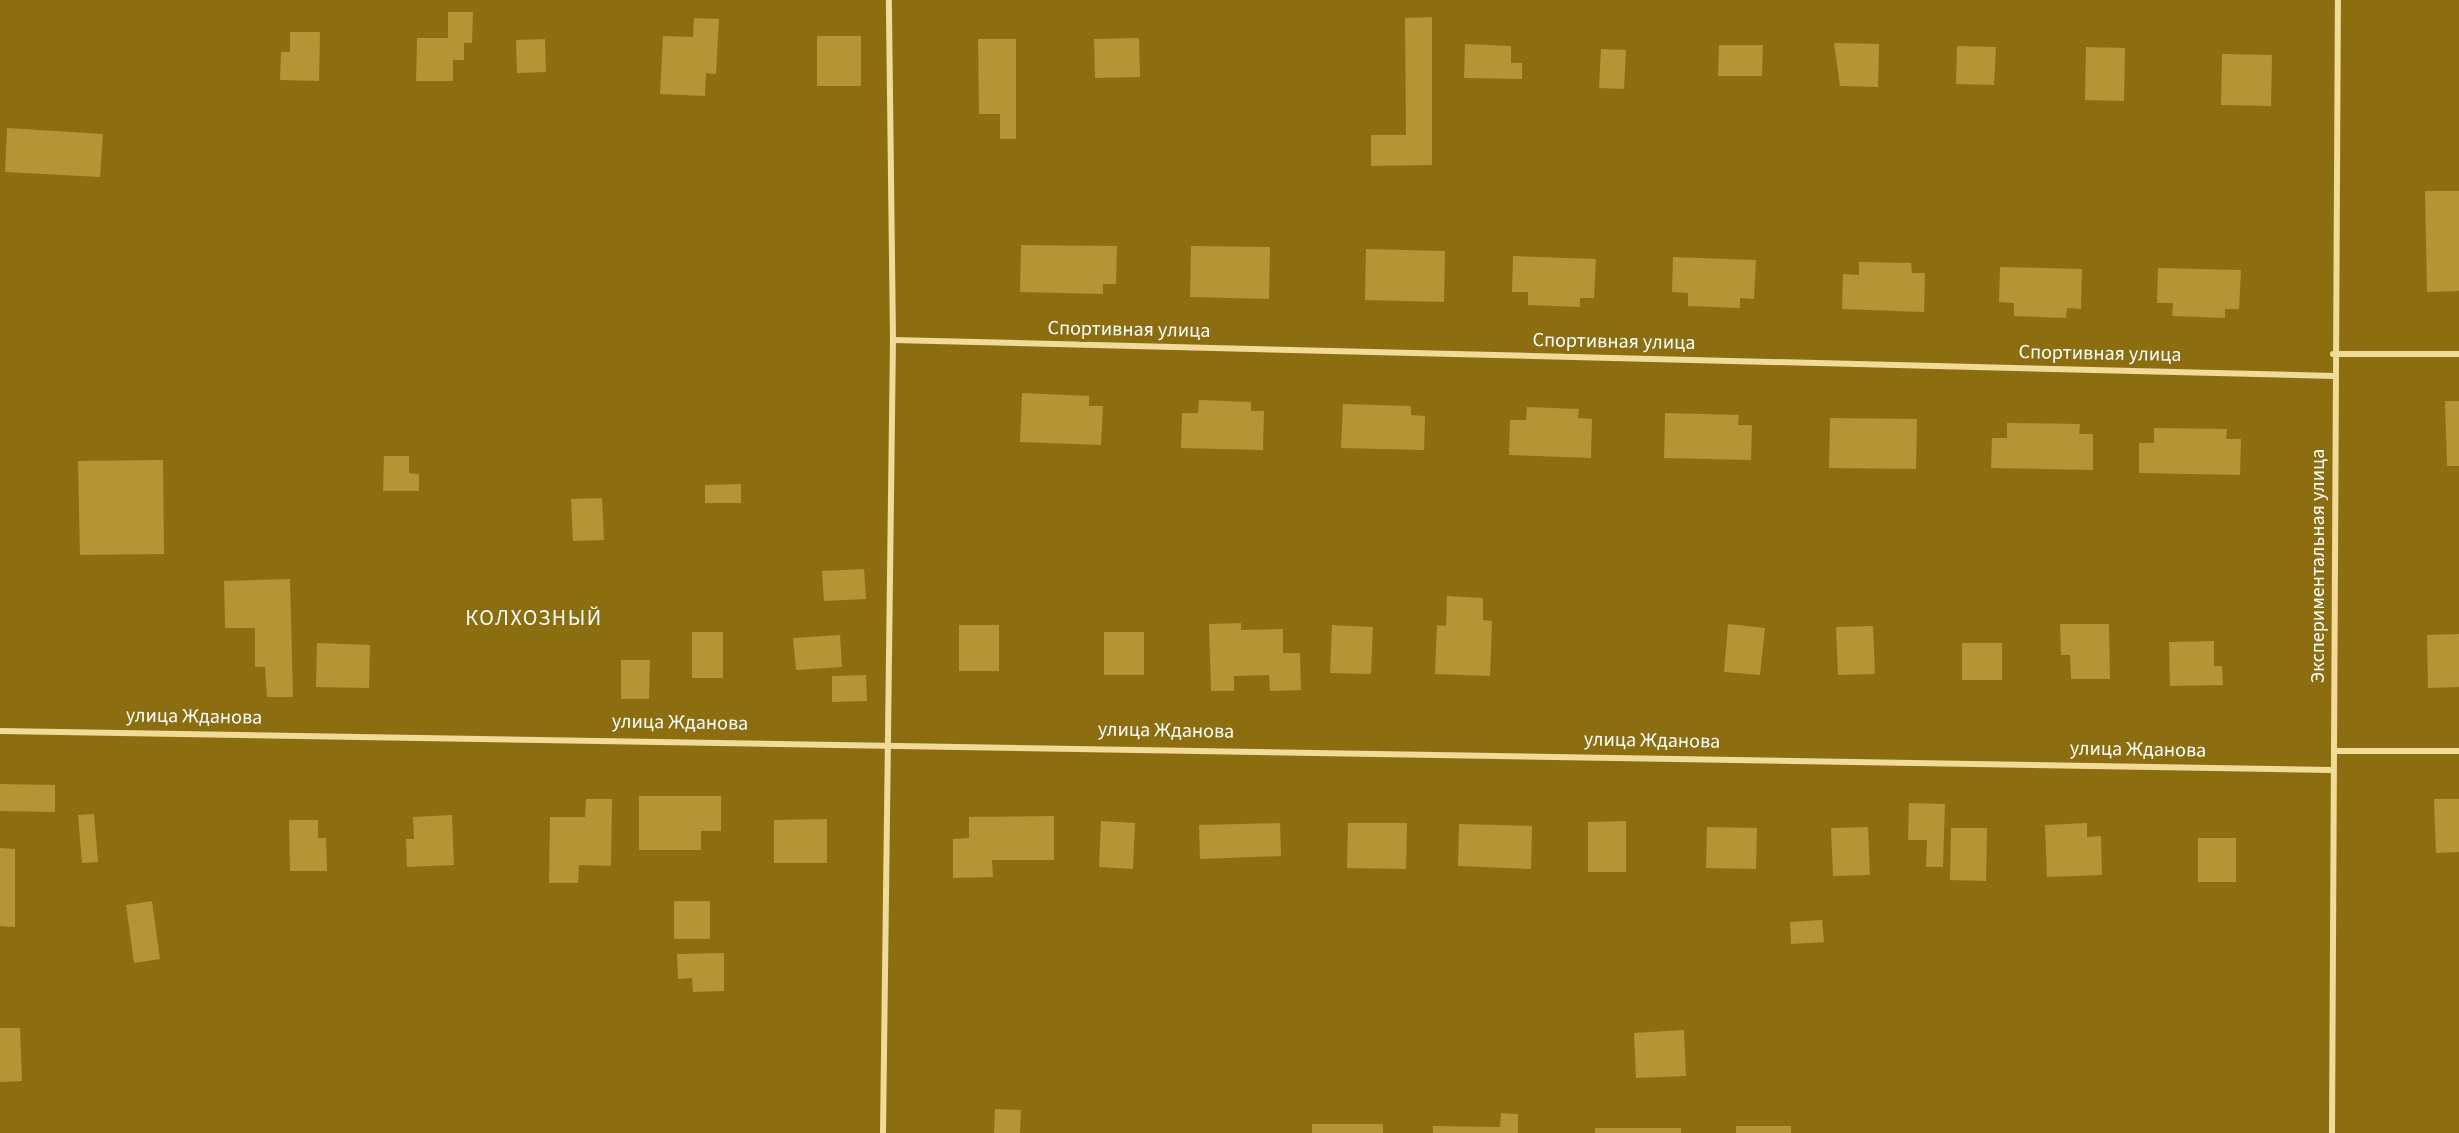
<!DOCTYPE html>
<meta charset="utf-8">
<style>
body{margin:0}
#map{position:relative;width:2459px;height:1133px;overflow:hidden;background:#8c6e11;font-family:"Source Sans 3",sans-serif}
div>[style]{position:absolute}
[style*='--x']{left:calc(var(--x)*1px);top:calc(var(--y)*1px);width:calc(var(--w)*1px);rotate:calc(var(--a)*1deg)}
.building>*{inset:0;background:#b49435}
.minor>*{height:6px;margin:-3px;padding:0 3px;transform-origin:3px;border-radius:3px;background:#f1db99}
span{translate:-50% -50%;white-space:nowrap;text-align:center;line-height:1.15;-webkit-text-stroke:6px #8c6e11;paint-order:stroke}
.street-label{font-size:20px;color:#fff}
.quarter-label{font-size:22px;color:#fff;letter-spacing:1.5px}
</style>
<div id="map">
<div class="building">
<div style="clip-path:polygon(448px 12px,473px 12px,472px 43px,464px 43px,464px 60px,453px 60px,453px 81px,416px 81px,417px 38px,448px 38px)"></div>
<div style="clip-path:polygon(1432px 17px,1432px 165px,1371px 166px,1371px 135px,1406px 135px,1405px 18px)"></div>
<div style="clip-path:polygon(694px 18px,719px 19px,716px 74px,706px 73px,705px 96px,660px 94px,663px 36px,693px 37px)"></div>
<div style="clip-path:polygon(290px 32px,320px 32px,319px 81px,280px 80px,281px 52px,290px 52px)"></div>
<div style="clip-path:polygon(817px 36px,861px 36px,861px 86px,817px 86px)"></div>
<div style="clip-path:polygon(1139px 38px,1140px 77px,1095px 78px,1094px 39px)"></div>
<div style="clip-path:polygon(545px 39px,546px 72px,517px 73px,516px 40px)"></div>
<div style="clip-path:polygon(978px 39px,1016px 39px,1016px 139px,1000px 139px,1000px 114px,979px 114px)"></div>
<div style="clip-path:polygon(1834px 43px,1879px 44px,1878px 87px,1840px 86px)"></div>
<div style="clip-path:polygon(1465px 44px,1511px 46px,1511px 63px,1522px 63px,1522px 79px,1464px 78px)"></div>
<div style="clip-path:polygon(1719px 45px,1763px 45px,1762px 76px,1718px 76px)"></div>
<div style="clip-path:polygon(1957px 46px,1996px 47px,1994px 85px,1956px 84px)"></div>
<div style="clip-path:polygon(2086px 47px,2125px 48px,2124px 101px,2085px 100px)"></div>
<div style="clip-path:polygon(1601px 49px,1626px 50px,1624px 89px,1599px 88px)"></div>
<div style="clip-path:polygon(2222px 54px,2272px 55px,2271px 106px,2221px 105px)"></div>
<div style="clip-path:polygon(7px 128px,103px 134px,100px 177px,5px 172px)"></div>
<div style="clip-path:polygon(2425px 191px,2459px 191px,2459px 291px,2427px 292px)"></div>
<div style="clip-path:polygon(1021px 245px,1117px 246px,1116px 284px,1103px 284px,1103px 294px,1020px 292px)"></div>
<div style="clip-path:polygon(1191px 246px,1270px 247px,1269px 299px,1190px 297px)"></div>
<div style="clip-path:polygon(1366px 249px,1445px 251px,1444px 302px,1365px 300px)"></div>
<div style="clip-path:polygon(1513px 256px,1596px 259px,1594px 298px,1580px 298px,1580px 307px,1528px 305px,1528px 292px,1512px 292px)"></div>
<div style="clip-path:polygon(1673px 257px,1756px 260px,1754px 299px,1740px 298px,1740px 308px,1688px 306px,1688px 293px,1672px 292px)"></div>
<div style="clip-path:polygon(1859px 262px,1911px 263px,1912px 273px,1925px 273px,1924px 312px,1842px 309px,1843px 274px,1859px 275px)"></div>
<div style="clip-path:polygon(2000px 267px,2082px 269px,2081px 309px,2067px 308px,2066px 318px,2014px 316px,2014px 303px,1999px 302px)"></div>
<div style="clip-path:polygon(2158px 268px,2241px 270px,2239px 309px,2225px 309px,2225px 318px,2172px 316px,2173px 303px,2157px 303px)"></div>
<div style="clip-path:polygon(1022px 393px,1089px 396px,1089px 406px,1103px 406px,1101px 445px,1020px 442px)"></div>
<div style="clip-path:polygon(1199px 400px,1251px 402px,1251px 411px,1264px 411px,1263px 450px,1181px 448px,1182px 413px,1198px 413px)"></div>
<div style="clip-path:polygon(2445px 401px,2459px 401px,2459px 466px,2447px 466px)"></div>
<div style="clip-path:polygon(1343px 404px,1411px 406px,1411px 415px,1425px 416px,1424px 450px,1341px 448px)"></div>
<div style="clip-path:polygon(1527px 407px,1579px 409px,1578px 418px,1592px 419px,1591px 458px,1509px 455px,1510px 420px,1526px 420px)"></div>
<div style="clip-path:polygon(1665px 413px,1739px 415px,1738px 425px,1752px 425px,1751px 460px,1664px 458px)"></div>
<div style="clip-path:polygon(1830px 418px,1917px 419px,1916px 469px,1829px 468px)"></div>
<div style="clip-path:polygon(2007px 423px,2080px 424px,2079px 434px,2093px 434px,2093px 470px,1991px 468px,1992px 438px,2007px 438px)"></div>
<div style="clip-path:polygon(2154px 428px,2227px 429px,2226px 439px,2241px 439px,2240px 475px,2139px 473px,2139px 443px,2154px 443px)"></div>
<div style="clip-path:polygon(384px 456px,409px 456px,409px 473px,419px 474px,419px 491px,383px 491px)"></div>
<div style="clip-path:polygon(163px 460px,164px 554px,80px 555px,78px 461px)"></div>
<div style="clip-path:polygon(741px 484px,741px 503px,705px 503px,705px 485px)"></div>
<div style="clip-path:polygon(602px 498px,604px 540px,573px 541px,571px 499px)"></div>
<div style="clip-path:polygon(864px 569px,866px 599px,824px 601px,822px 571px)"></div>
<div style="clip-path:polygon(290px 579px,293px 697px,267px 697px,265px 667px,255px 667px,255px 628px,225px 628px,224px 581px)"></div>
<div style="clip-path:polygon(1447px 596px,1483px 598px,1483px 620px,1492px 621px,1490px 676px,1435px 674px,1437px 625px,1446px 626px)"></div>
<div style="clip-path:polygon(1241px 623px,1241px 630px,1283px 629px,1283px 653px,1300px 653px,1301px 690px,1270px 691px,1269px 675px,1234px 676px,1234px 691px,1211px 691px,1209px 624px)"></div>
<div style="clip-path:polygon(1728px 624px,1765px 628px,1760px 675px,1724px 672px)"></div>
<div style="clip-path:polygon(2060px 624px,2109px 624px,2110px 679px,2071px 679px,2070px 655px,2061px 655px)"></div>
<div style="clip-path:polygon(959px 625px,999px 625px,999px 671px,959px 671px)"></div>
<div style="clip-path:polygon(1332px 625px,1373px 627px,1371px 674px,1330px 673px)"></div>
<div style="clip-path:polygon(1873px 626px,1875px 674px,1838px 675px,1836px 627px)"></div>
<div style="clip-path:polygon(692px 632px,723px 632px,723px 678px,692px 678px)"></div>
<div style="clip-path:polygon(1104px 632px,1144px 632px,1144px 675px,1104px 675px)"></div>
<div style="clip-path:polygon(2459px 634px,2459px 687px,2428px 688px,2427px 635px)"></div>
<div style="clip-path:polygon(840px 635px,842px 667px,796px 670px,793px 638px)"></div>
<div style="clip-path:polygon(2214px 641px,2214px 666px,2222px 666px,2223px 685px,2170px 686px,2169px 642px)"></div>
<div style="clip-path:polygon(317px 643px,370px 645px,369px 688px,316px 687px)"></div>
<div style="clip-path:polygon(1962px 643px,2002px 643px,2002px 680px,1962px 680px)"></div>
<div style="clip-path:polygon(621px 660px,650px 660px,649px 699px,621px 699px)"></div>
<div style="clip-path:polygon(866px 675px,867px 701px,832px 702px,832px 676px)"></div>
<div style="clip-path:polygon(0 784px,55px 785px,55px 812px,0 811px)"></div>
<div style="clip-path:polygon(639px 796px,721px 796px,721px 831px,701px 831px,701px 850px,639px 850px)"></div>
<div style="clip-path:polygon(586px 799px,612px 799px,611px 866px,579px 865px,578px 883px,549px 883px,550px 817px,585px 817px)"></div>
<div style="clip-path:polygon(2434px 799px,2459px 799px,2459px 852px,2436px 853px)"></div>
<div style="clip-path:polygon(1909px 803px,1945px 804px,1943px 867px,1926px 867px,1927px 840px,1908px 840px)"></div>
<div style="clip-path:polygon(94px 814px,98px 862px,82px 863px,78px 815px)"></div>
<div style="clip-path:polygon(452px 815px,454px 865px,407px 867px,406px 839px,414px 839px,413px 817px)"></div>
<div style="clip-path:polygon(1054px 816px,1054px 860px,992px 860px,993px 877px,953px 878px,953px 839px,969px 838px,969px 817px)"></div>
<div style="clip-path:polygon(827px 819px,827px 863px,774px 863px,774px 820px)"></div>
<div style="clip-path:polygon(289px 820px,318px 820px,318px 838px,326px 838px,327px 871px,290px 871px)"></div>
<div style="clip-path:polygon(1101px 821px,1135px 823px,1133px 869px,1099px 867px)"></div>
<div style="clip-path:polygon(1626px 821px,1626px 872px,1588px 872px,1588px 822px)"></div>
<div style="clip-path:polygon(1280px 823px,1281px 856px,1200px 859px,1199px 825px)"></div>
<div style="clip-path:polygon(1348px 823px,1407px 823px,1406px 869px,1347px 868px)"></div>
<div style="clip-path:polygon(2087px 823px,2087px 837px,2101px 836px,2102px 875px,2047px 877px,2045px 825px)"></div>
<div style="clip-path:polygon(1459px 824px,1532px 826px,1531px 869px,1458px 866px)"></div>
<div style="clip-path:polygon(1707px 827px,1757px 828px,1756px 869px,1706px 868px)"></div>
<div style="clip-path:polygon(1868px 827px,1870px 875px,1833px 876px,1831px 828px)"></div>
<div style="clip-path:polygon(1951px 828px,1987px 828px,1986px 881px,1950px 880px)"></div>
<div style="clip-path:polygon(2198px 838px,2236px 838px,2236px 882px,2198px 882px)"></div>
<div style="clip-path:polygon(0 848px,15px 849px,15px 927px,0 926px)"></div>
<div style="clip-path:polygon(152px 901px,160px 959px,134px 963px,126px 905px)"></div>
<div style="clip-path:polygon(674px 901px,710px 901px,710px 939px,674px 939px)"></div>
<div style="clip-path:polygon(1822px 920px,1824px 942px,1791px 944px,1790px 922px)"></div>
<div style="clip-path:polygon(724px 953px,724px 991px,693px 992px,692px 978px,678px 979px,677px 954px)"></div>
<div style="clip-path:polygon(0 1028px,20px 1028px,22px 1081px,0 1082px)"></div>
<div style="clip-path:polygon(1684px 1030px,1686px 1076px,1636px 1078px,1634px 1033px)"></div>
<div style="clip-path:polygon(995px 1109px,1021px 1110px,1020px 1133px,994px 1133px)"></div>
<div style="clip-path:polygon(1501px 1113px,1518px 1114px,1518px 1133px,1433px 1133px,1433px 1126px,1500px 1127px)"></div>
<div style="clip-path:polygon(1312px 1124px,1383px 1124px,1383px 1133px,1312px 1133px)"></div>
<div style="clip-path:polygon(1736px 1126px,1791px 1126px,1791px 1133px,1736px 1133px)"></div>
<div style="clip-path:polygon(1595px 1128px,1681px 1128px,1681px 1133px,1595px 1133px)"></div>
</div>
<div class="minor">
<div style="--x:893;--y:340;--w:1442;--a:1.43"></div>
<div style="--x:2333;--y:354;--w:126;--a:0"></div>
<div style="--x:0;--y:731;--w:2332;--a:0.96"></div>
<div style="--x:2334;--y:751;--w:125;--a:0"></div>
<div style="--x:883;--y:1133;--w:793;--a:-89.28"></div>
<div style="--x:893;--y:340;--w:340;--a:-90.7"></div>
<div style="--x:2332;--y:1133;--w:1133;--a:-89.7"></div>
</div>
<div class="street-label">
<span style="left:1129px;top:330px;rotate:1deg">Спортивная улица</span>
<span style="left:1614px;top:342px;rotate:1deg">Спортивная улица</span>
<span style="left:2100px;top:354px;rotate:1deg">Спортивная улица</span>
<span style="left:2318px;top:566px;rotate:-90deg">Экспериментальная улица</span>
<span style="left:194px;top:717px;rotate:1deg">улица Жданова</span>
<span style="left:680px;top:723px;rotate:1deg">улица Жданова</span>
<span style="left:1166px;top:731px;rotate:1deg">улица Жданова</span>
<span style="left:1652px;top:741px;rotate:1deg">улица Жданова</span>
<span style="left:2138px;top:750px;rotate:1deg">улица Жданова</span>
</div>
<div class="quarter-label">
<span style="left:534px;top:619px">КОЛХОЗНЫЙ</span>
</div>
</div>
